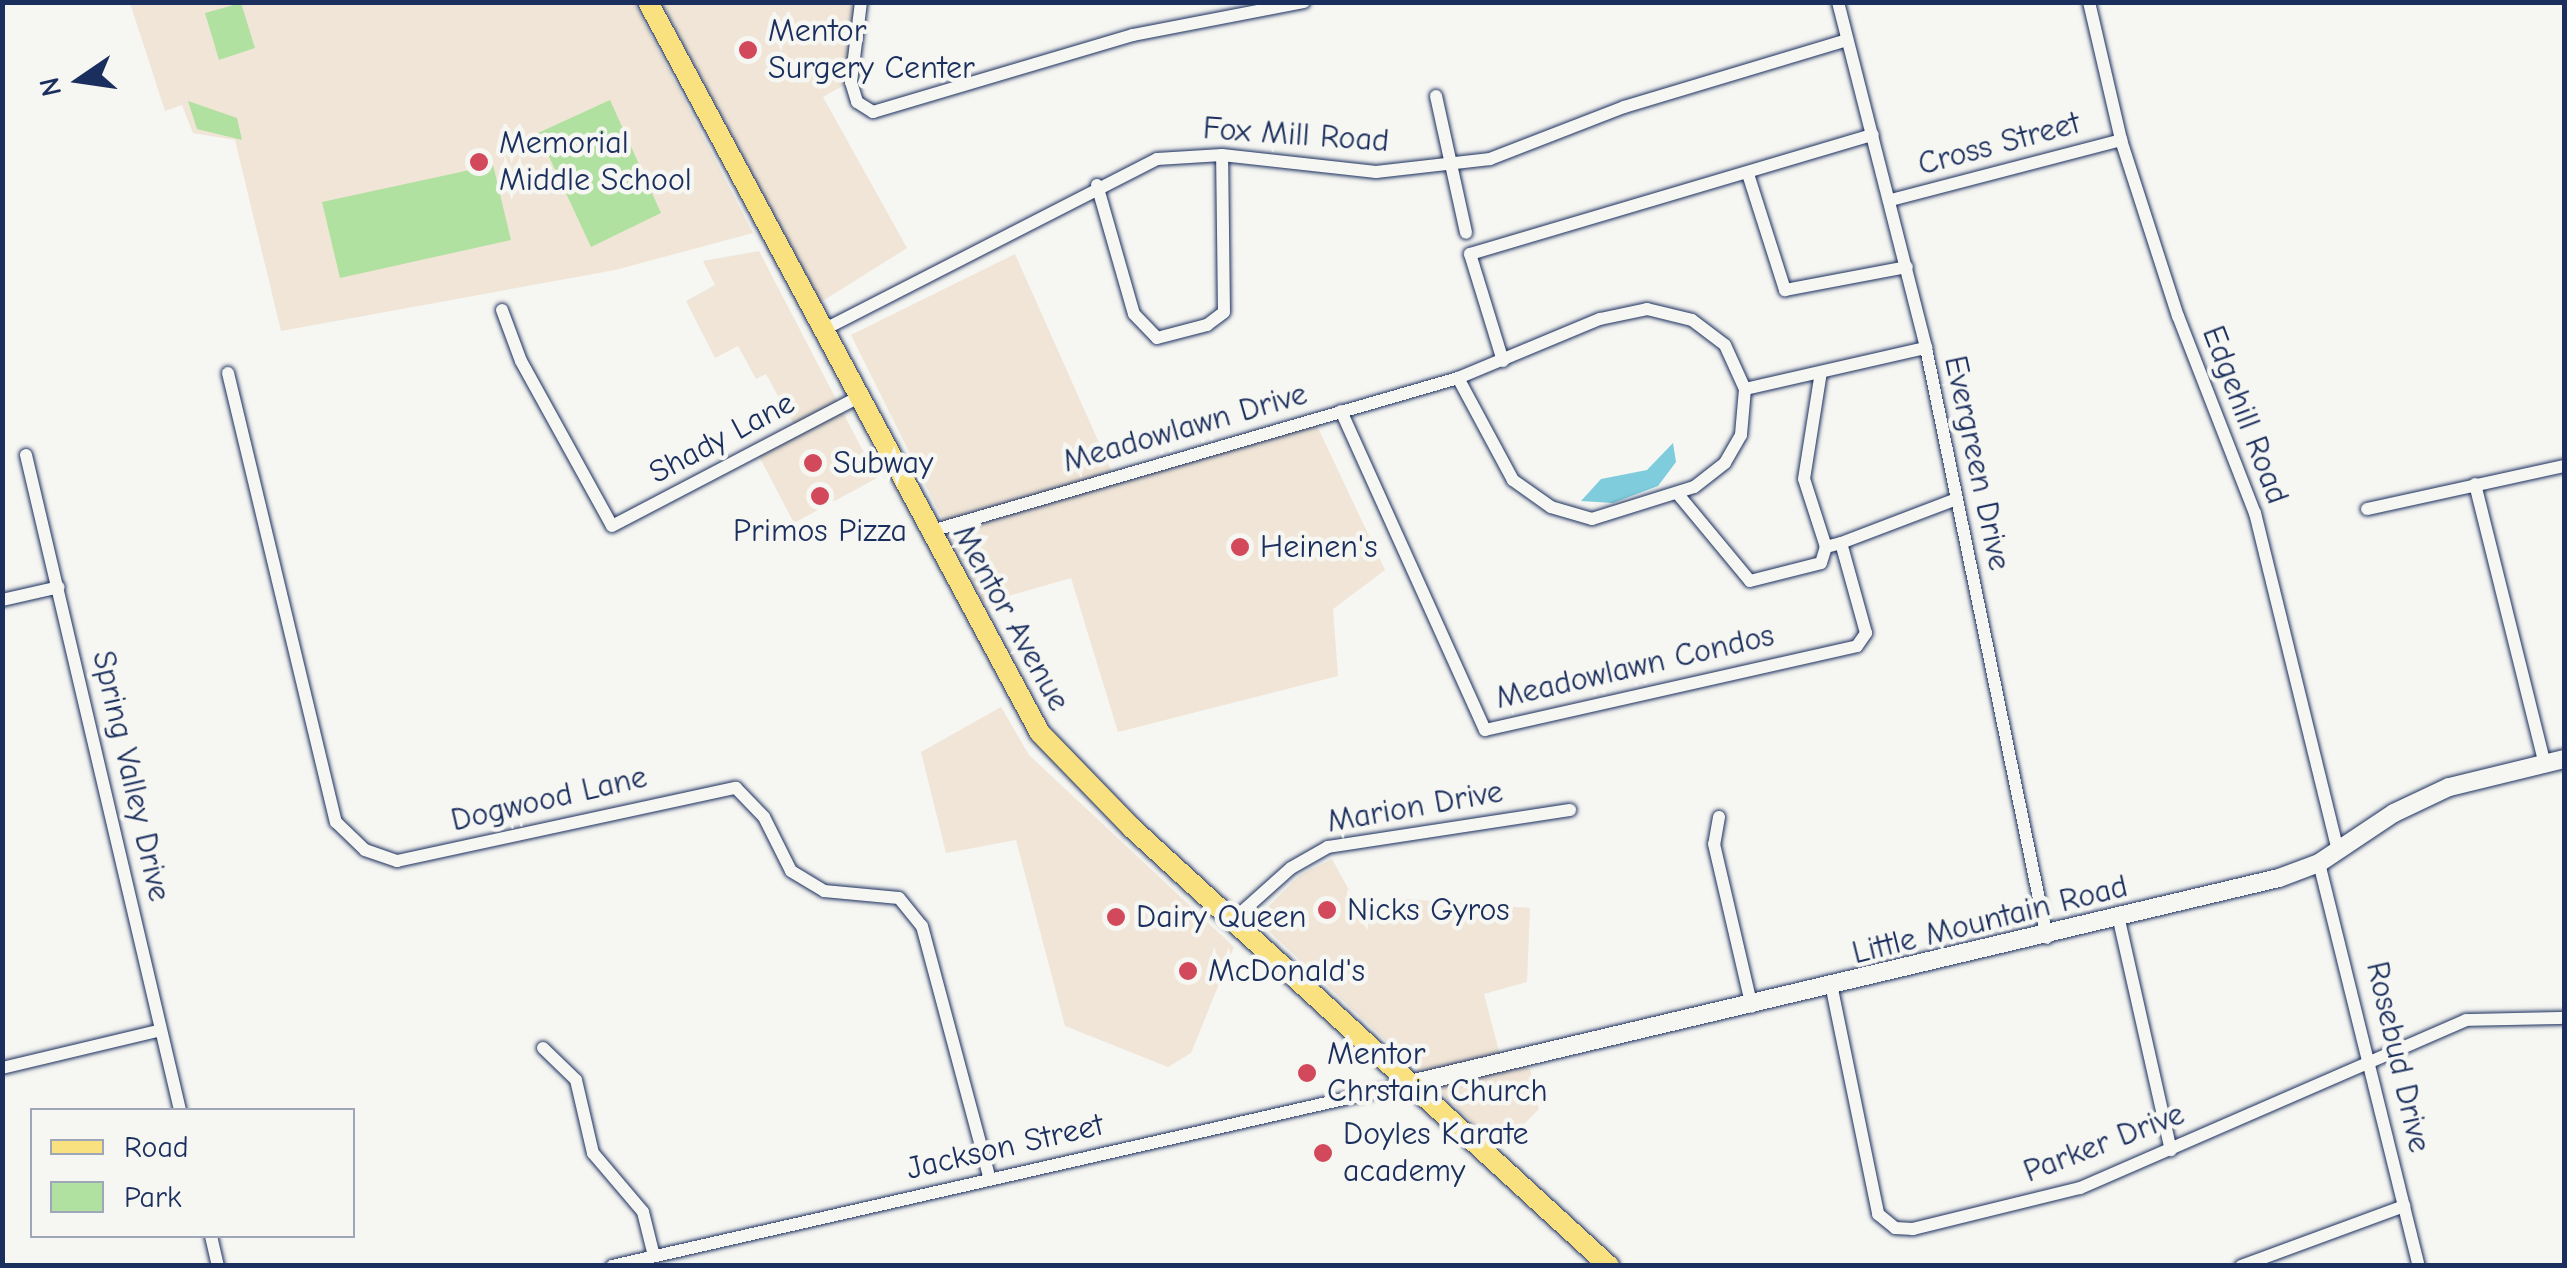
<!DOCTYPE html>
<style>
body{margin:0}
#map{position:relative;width:2567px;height:1268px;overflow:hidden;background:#f6f6f2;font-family:"Comic Neue",sans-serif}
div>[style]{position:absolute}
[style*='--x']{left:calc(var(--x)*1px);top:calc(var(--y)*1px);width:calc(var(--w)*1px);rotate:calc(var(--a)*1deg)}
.built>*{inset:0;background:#f0e5d6}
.green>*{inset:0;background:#b1e1a0}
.water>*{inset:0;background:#7eccdc}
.roads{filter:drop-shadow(0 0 2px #1b2f5e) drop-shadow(0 0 2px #1b2f5e)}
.street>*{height:12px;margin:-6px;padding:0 6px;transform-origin:6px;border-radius:6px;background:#f6f6f2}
.secondary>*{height:18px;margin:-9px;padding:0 9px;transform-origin:9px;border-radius:9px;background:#f6f6f2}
.primary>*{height:20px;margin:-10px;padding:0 10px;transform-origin:10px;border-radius:10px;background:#fae180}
.dots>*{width:28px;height:28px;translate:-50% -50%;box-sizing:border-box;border:5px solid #f6f6f2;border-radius:50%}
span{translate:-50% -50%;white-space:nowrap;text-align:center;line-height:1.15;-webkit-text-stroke:9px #f6f6f2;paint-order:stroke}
.poi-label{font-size:32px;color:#1b2f5e}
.left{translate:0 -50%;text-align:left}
.street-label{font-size:32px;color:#1b2f5e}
.frame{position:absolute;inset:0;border:5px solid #1b2f5e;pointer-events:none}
.legend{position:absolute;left:30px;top:1108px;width:325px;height:130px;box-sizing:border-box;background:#f6f6f2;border:2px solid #9ea6b7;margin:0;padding:12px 18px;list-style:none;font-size:30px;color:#1b2f5e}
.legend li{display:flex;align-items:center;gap:20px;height:50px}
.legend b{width:50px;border:2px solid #9ea6b7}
.north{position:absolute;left:30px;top:30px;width:100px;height:100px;-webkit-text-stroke:8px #f6f6f2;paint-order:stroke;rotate:257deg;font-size:28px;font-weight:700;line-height:40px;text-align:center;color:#1b2f5e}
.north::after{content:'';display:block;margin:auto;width:35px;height:45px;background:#1b2f5e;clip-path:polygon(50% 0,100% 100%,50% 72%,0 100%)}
</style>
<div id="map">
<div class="built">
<div style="clip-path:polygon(130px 3px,634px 3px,753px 233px,615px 270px,281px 331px,235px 140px,193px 133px,182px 105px,165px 111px)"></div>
<div style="clip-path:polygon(662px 3px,856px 3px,844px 85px,823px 97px,907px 248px,821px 302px)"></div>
<div style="clip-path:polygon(759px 251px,877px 478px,794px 523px,759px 456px,799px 434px,766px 374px,756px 379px,738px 346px,715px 358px,686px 301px,715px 285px,703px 261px)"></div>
<div style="clip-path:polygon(1015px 254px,1112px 472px,1312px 415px,1385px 570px,1333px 609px,1338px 676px,1118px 732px,1071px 578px,984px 603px,851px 335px)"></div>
<div style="clip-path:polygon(1001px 707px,1029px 755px,1234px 947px,1191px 1053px,1168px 1067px,1065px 1026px,1016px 840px,946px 853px,921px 752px)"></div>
<div style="clip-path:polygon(1332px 859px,1367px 923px,1405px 899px,1530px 908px,1527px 982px,1484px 994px,1499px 1051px,1530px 1069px,1539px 1109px,1500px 1148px,1256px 919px,1300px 875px)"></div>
</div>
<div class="green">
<div style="clip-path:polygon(241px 3px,255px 48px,219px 60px,205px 13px)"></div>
<div style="clip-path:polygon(610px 100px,661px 213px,591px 247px,538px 133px)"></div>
<div style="clip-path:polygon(188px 101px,237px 118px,242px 140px,197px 129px)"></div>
<div style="clip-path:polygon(493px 165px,511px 240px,340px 278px,322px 202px)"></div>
</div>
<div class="water">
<div style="clip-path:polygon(1673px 443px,1676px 462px,1658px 486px,1613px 503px,1581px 501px,1601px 479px,1647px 470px)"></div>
</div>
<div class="roads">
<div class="street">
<div style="--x:861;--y:2;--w:81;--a:97.1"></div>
<div style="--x:851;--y:82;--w:21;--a:73"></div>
<div style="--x:857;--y:102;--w:19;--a:32"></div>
<div style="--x:873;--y:112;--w:271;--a:-16.5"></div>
<div style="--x:1133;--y:35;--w:174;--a:-10.9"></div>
<div style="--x:1838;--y:2;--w:357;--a:75.7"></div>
<div style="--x:1926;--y:348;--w:602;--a:78.41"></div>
<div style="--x:2089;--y:2;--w:142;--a:76.9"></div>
<div style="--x:2121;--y:140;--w:185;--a:72.1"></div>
<div style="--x:2178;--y:316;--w:212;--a:68.7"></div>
<div style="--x:2255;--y:513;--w:348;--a:76.2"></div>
<div style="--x:1436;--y:96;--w:140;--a:77.6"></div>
<div style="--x:1748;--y:174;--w:122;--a:72.3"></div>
<div style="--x:1785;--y:290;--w:124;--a:-10.7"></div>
<div style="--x:1097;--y:185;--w:134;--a:74"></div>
<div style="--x:1134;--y:314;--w:33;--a:46"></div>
<div style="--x:1157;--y:338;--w:52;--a:-14.6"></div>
<div style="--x:1207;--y:325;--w:21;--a:-37"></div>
<div style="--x:1224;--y:312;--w:157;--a:-90.7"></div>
<div style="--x:1891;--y:200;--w:238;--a:-14.6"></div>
<div style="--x:502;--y:310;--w:54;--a:69.6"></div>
<div style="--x:521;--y:361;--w:188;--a:61.1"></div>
<div style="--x:612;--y:526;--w:276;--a:-27.6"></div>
<div style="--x:823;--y:330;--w:375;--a:-27.1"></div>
<div style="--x:1157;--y:159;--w:65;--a:-3.5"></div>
<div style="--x:1222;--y:155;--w:155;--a:6.3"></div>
<div style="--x:1376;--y:172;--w:115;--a:-6.5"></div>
<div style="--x:1490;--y:159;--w:144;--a:-21.2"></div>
<div style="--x:1624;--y:107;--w:233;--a:-16.7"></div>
<div style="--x:1503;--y:361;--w:112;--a:-107.1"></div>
<div style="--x:1470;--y:254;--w:420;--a:-16.5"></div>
<div style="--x:228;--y:373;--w:462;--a:76.5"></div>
<div style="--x:336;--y:822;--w:40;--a:44"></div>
<div style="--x:365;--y:850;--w:34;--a:19"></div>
<div style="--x:397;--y:861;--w:347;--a:-12.2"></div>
<div style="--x:736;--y:788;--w:40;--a:46"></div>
<div style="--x:764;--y:817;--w:60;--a:63.4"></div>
<div style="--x:791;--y:871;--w:39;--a:31"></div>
<div style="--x:824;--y:891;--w:75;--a:5.3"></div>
<div style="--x:899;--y:898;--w:36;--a:51"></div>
<div style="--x:922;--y:926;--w:262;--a:75"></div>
<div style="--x:1745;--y:389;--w:186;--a:-12.8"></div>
<div style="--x:1341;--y:411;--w:350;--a:65.7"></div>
<div style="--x:1485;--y:730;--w:381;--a:-12.7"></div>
<div style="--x:1857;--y:646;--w:16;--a:-55"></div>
<div style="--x:1866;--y:633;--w:93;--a:-105.5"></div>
<div style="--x:1841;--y:543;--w:16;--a:165"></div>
<div style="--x:1826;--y:547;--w:71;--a:-107.9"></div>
<div style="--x:1804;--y:479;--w:108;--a:-81"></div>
<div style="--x:26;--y:455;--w:673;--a:76.77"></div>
<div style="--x:2475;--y:484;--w:289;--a:76"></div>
<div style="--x:1677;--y:493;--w:114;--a:50.3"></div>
<div style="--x:1750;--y:581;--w:73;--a:-14.2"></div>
<div style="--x:1821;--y:563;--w:17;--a:-73"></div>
<div style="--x:2367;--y:509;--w:202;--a:-12.3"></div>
<div style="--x:928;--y:532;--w:552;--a:-16.2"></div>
<div style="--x:1458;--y:378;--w:154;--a:-22.6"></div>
<div style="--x:1600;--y:319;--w:48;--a:-12"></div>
<div style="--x:1647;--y:309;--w:46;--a:13.7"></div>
<div style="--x:1692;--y:320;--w:41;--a:37.1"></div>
<div style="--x:1725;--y:345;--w:48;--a:65.6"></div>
<div style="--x:1745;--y:389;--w:46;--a:95"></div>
<div style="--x:1741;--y:435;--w:32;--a:120"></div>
<div style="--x:1725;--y:463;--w:39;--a:142"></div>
<div style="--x:1694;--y:487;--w:107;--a:162.6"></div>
<div style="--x:1592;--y:519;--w:43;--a:-163.7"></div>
<div style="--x:1551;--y:507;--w:47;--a:-144.6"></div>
<div style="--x:1513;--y:480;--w:116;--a:-118.3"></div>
<div style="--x:1841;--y:543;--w:124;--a:-20.8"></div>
<div style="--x:2;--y:600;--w:58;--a:-12.8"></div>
<div style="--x:1719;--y:817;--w:27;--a:100"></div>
<div style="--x:1714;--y:844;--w:167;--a:76.9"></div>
<div style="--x:2319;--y:863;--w:415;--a:76.1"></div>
<div style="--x:1234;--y:919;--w:76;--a:-41.8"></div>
<div style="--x:1291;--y:868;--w:43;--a:-29.6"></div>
<div style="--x:1328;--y:847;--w:245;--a:-8.7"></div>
<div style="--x:2119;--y:920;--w:236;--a:77.3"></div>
<div style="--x:1832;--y:989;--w:230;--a:78.4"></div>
<div style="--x:1878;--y:1214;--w:22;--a:39"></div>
<div style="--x:1895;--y:1228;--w:18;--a:3"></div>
<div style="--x:1913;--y:1229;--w:172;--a:-13.8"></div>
<div style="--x:2080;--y:1188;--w:421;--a:-23.5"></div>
<div style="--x:2466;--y:1020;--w:98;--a:-1.2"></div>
<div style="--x:543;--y:1048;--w:46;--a:44.1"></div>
<div style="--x:576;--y:1080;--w:75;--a:76.9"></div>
<div style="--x:593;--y:1153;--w:77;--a:49.7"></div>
<div style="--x:643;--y:1212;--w:45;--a:76"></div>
<div style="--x:2;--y:1068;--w:163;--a:-13.4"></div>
<div style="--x:211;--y:1236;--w:31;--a:77"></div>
<div style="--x:612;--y:1266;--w:818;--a:-12.85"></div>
<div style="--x:2241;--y:1266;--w:174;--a:-20.2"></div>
</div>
<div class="secondary">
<div style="--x:1410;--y:1084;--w:893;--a:-13.34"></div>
<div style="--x:2279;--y:878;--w:43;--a:-20.6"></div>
<div style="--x:2319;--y:863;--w:90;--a:-33.7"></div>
<div style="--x:2394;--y:813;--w:61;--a:-25.3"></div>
<div style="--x:2449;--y:787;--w:118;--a:-13.7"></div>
</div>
<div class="primary">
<div style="--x:648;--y:2;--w:829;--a:61.8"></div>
<div style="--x:1040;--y:733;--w:132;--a:45.9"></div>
<div style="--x:1132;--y:828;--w:648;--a:42.56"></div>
</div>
</div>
<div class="dots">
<div style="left:748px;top:50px;background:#d1495b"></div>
<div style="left:479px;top:162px;background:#d1495b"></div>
<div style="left:813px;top:463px;background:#d1495b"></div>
<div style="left:820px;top:496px;background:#d1495b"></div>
<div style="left:1240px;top:547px;background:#d1495b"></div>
<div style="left:1327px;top:910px;background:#d1495b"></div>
<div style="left:1116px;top:917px;background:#d1495b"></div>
<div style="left:1188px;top:971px;background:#d1495b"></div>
<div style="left:1307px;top:1073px;background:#d1495b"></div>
<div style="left:1323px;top:1153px;background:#d1495b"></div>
</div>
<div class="poi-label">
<span class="left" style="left:768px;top:50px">Mentor<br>Surgery Center</span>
<span class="left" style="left:499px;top:162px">Memorial<br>Middle School</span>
<span class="left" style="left:833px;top:463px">Subway</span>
<span style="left:820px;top:531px">Primos Pizza</span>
<span class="left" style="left:1260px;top:547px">Heinen's</span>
<span class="left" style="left:1347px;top:910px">Nicks Gyros</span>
<span class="left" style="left:1136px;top:917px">Dairy Queen</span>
<span class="left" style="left:1208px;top:971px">McDonald's</span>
<span class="left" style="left:1327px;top:1073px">Mentor<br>Chrstain Church</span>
<span class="left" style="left:1343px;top:1153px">Doyles Karate<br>academy</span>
</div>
<div class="street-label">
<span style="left:1296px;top:135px;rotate:4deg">Fox Mill Road</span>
<span style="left:1999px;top:144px;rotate:-15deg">Cross Street</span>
<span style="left:2245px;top:415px;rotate:69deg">Edgehill Road</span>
<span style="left:1185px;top:428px;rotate:-16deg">Meadowlawn Drive</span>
<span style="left:722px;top:438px;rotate:-28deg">Shady Lane</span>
<span style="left:1977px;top:463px;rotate:78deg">Evergreen Drive</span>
<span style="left:1011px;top:618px;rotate:61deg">Mentor Avenue</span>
<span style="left:1635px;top:667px;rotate:-13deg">Meadowlawn Condos</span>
<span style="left:131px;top:776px;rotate:77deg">Spring Valley Drive</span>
<span style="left:549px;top:799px;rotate:-13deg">Dogwood Lane</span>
<span style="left:1415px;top:807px;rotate:-10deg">Marion Drive</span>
<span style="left:1990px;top:920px;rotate:-14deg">Little Mountain Road</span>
<span style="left:2398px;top:1057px;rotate:77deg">Rosebud Drive</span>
<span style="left:2104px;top:1143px;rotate:-21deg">Parker Drive</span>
<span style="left:1005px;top:1147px;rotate:-13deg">Jackson Street</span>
</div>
<div class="frame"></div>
<ul class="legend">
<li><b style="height:12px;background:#fae180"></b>Road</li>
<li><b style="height:28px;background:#b1e1a0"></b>Park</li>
</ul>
<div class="north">N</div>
</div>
